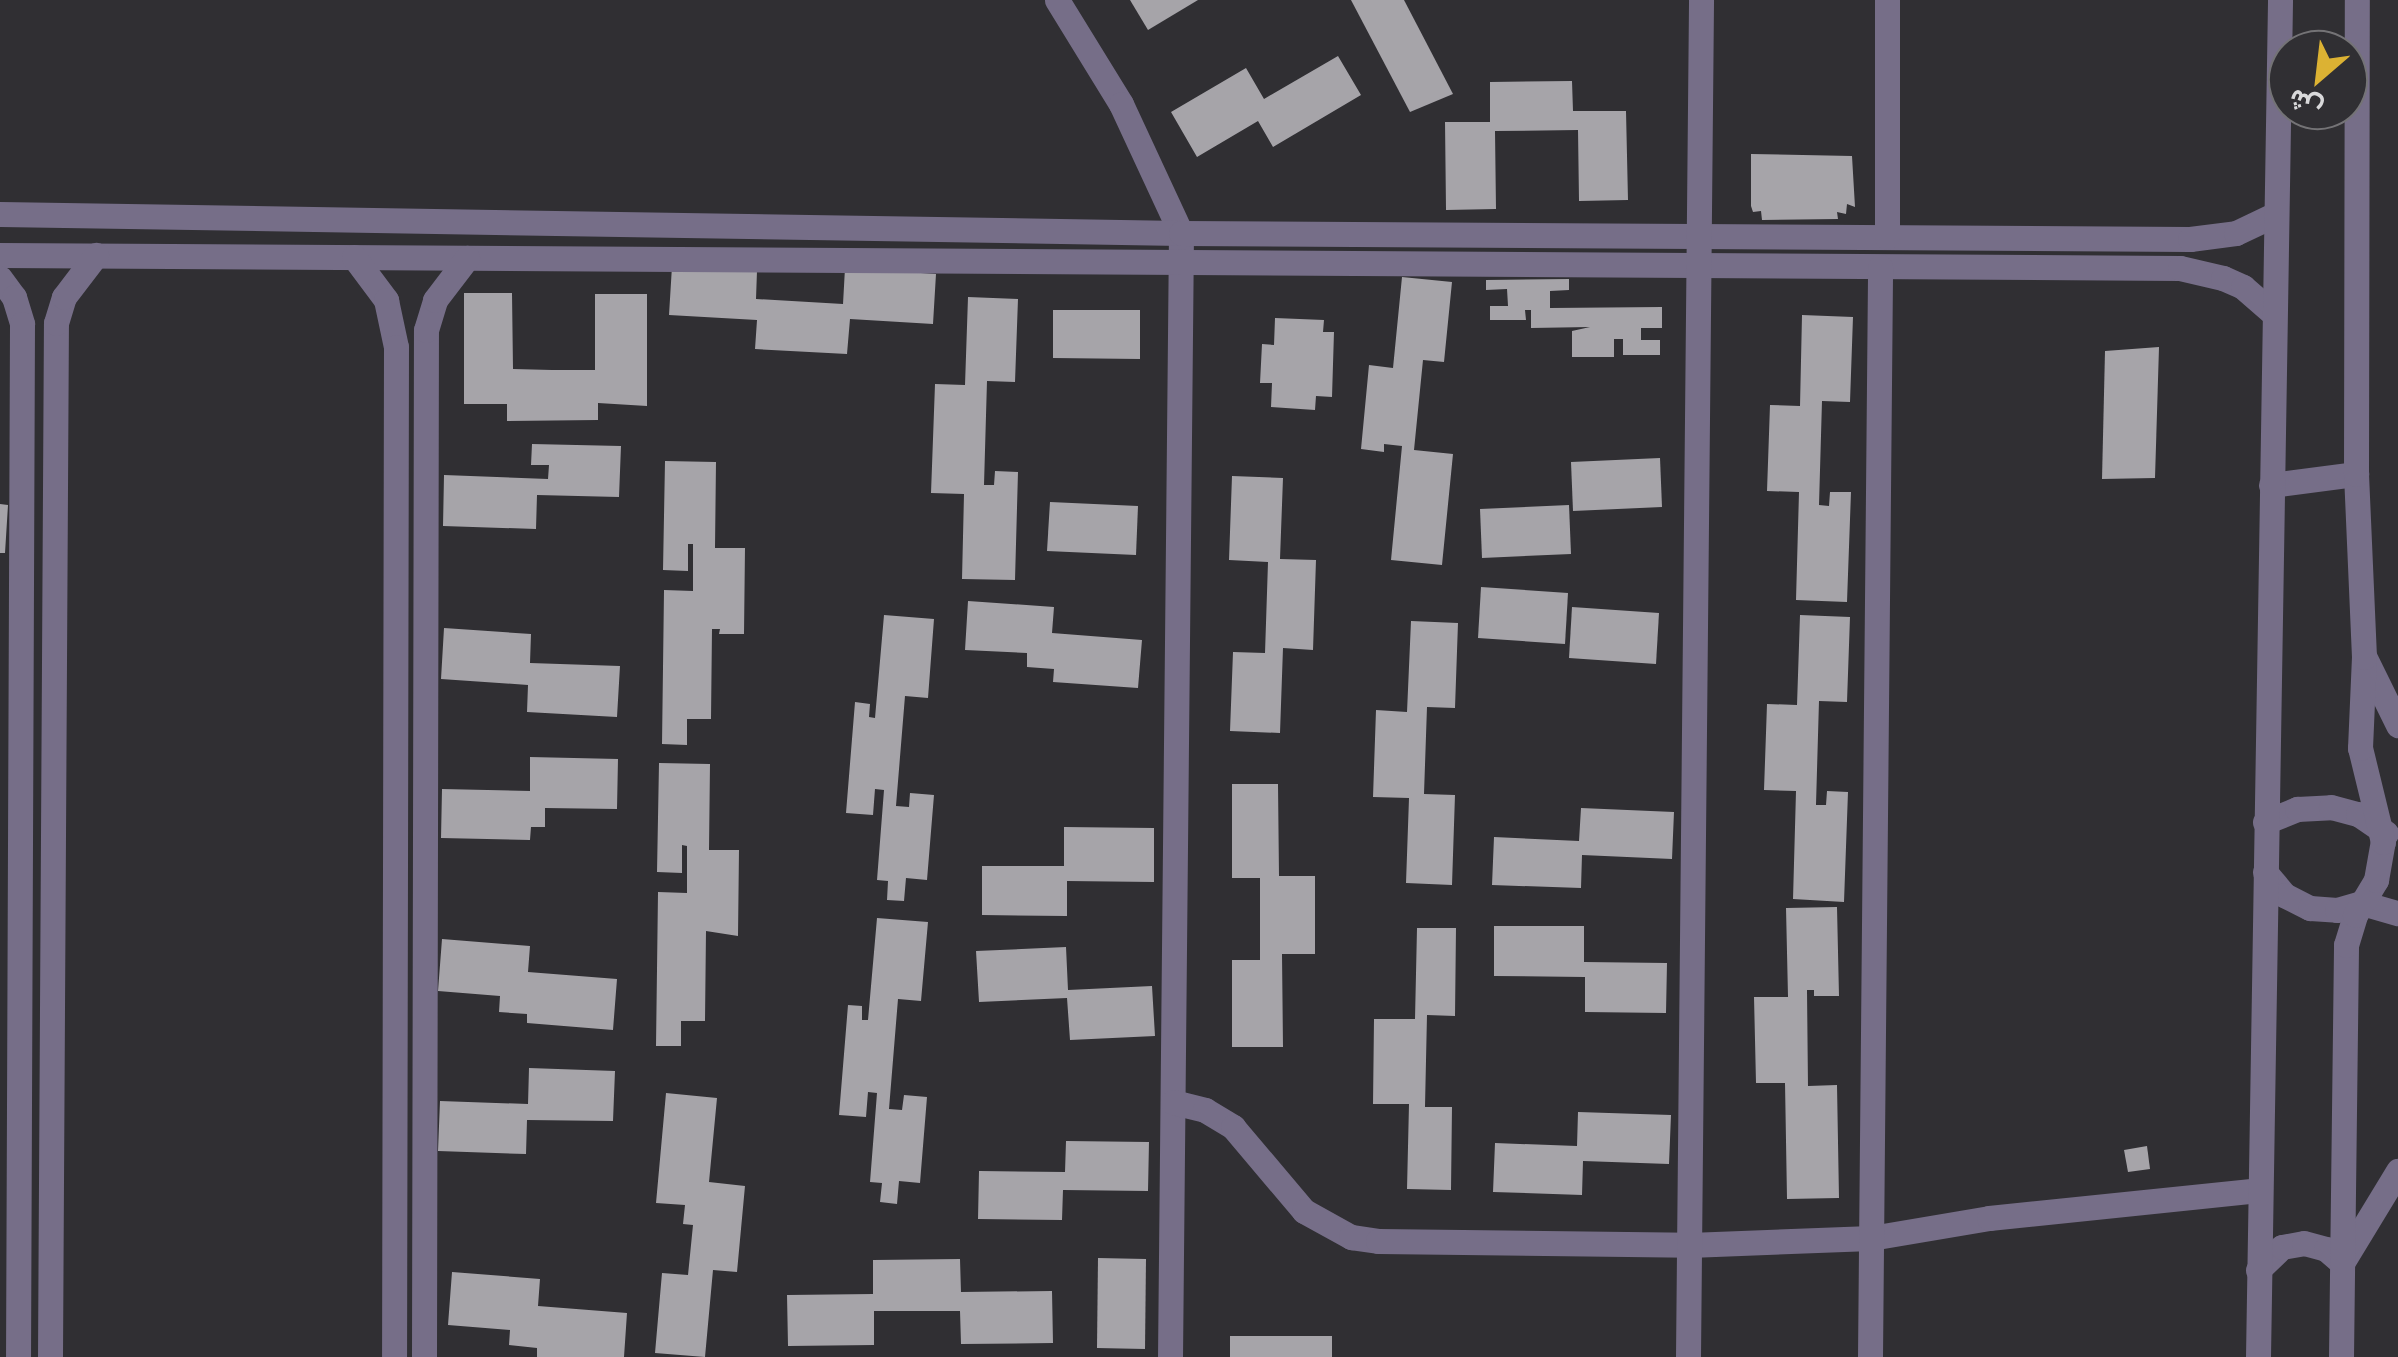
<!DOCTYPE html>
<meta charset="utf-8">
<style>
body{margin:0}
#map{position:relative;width:2398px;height:1357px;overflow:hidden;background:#302f33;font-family:"Titillium Web",Vazirmatn,sans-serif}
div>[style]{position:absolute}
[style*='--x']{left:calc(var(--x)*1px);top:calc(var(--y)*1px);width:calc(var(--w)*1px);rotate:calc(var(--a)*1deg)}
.building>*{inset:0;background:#a6a4a9}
.minor>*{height:25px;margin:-12.5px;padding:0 12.5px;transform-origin:12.5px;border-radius:12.5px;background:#766e88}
span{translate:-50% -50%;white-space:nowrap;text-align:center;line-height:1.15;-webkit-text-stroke:10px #302f33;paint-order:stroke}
.north{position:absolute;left:2268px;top:30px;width:100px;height:100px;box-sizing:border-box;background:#302f33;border:2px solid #747376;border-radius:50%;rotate:208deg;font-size:28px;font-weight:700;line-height:40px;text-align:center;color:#d9d9db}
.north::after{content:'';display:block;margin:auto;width:35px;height:45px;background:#dcb233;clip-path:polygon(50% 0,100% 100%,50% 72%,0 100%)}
</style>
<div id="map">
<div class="building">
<div style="clip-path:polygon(1130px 0,1198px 0,1148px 30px)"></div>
<div style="clip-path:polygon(1351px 0,1404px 0,1453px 94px,1410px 112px)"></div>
<div style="clip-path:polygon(1338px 56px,1361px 95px,1273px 147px,1258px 121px,1197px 157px,1171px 112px,1246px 68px,1264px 99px)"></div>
<div style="clip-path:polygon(1572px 81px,1573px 111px,1626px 111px,1628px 200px,1579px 201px,1578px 130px,1495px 131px,1496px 209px,1446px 210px,1445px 122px,1490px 122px,1490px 82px)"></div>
<div style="clip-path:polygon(1751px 154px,1852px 156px,1855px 207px,1847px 204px,1846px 214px,1837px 212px,1838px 219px,1762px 220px,1761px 211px,1753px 212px,1751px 206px)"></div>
<div style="clip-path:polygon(672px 266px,757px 271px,756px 299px,843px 304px,845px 268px,936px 274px,933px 324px,850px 319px,847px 354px,755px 349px,757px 320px,669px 315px)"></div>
<div style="clip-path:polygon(1402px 277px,1452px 282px,1444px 362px,1423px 360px,1414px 450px,1453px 454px,1442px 565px,1391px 560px,1402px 446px,1384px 444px,1384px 452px,1361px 449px,1369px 365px,1393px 368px)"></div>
<div style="clip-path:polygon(1569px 279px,1569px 290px,1550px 291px,1550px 308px,1662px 307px,1662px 328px,1641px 328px,1641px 340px,1660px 340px,1660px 355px,1623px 355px,1623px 339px,1614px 339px,1614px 357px,1572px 357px,1572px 331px,1590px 327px,1531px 328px,1531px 310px,1525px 310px,1526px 320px,1490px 320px,1490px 306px,1508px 306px,1507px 289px,1486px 290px,1486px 280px)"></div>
<div style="clip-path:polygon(464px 293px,512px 293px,513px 369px,552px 370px,595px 370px,595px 294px,647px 294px,647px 406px,598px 403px,598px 420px,507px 421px,507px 404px,464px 404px)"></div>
<div style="clip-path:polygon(968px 297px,1018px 299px,1015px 382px,987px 381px,984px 485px,994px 485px,995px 471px,1018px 472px,1015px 580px,962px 579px,964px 494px,931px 493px,935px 384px,965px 385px)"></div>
<div style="clip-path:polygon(1053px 310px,1140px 310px,1140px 359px,1053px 358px)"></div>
<div style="clip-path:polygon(1802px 315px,1853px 317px,1850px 402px,1822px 401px,1819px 505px,1829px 506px,1830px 492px,1851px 492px,1847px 602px,1796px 600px,1799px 492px,1767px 491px,1770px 405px,1800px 406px)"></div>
<div style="clip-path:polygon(1275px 318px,1324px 320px,1323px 332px,1334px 332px,1332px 397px,1316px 396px,1315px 410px,1271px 407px,1272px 383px,1260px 383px,1262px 344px,1274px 345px)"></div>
<div style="clip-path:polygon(2159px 347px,2155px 478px,2102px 479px,2105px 351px)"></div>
<div style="clip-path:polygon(532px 444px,621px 446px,619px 497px,537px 495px,536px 529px,443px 526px,444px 475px,548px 479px,549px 465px,531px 465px)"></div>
<div style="clip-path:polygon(1660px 458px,1662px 507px,1573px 511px,1571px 462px)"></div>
<div style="clip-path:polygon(665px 461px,716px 462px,715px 548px,745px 548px,744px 634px,719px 634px,720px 629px,712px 629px,711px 719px,687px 719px,687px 745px,662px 744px,664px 590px,693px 591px,693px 544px,688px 544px,688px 571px,663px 570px)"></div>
<div style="clip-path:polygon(1232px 476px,1283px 478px,1280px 559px,1316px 560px,1313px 650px,1283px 648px,1280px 733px,1230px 731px,1233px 652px,1265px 653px,1268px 562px,1229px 560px)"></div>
<div style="clip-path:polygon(1050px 502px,1138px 506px,1136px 555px,1047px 551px)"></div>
<div style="clip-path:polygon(0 504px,8px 505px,5px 553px,0 553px)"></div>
<div style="clip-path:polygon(1569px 505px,1571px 554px,1482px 558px,1480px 509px)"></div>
<div style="clip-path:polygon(1481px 587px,1568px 593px,1565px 644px,1478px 638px)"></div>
<div style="clip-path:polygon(968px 601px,1054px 607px,1052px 633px,1142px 640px,1138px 688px,1053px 682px,1054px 669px,1027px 667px,1027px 653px,965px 650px)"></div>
<div style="clip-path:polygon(1572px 607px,1659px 613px,1656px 664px,1569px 658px)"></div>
<div style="clip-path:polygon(884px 615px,934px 619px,928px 698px,905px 696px,896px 806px,909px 807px,910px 793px,934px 795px,927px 880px,906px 878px,904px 901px,887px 900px,888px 881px,877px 880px,884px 790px,875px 789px,873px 815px,846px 813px,855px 702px,870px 704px,869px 717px,875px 718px)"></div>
<div style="clip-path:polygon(1800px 615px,1850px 617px,1847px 702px,1819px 701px,1816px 805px,1826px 805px,1827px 791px,1848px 792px,1844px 902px,1793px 899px,1796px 791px,1764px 790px,1767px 704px,1797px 705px)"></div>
<div style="clip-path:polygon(1411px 621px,1458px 623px,1455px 708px,1427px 707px,1424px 794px,1455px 795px,1452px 885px,1406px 883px,1409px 798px,1373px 797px,1376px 710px,1407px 712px)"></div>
<div style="clip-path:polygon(444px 628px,531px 634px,530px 663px,620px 666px,617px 717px,527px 712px,528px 685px,441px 679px)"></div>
<div style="clip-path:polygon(530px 757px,618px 759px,617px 809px,545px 808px,545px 827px,531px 827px,530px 840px,441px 838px,442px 789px,530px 791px)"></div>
<div style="clip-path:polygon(659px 763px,710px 764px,709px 850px,739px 850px,738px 936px,706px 931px,705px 1021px,681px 1021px,681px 1046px,656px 1046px,658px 892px,687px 893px,687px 846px,682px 845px,682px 873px,657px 872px)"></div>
<div style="clip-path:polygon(1232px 784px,1278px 784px,1279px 876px,1315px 876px,1315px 954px,1282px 954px,1283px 1047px,1232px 1047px,1232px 960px,1260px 960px,1260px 878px,1232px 878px)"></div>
<div style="clip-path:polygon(1581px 808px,1674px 812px,1672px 859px,1582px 855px,1581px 888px,1492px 885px,1494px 837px,1579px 841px)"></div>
<div style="clip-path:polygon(1064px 827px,1154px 828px,1154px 882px,1067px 881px,1067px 916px,982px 915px,982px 866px,1064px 866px)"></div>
<div style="clip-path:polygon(1837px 907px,1839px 996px,1814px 996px,1814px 990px,1807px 990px,1808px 1086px,1837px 1085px,1839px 1198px,1787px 1199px,1785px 1083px,1756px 1083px,1754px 997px,1788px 997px,1786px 908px)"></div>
<div style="clip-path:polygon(877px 918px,928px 922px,921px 1001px,898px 999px,889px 1109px,902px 1110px,904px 1095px,927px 1097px,920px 1183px,899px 1181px,897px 1204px,880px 1202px,882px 1183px,870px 1182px,877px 1093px,868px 1092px,866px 1117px,839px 1115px,848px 1005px,862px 1006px,862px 1020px,868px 1020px)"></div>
<div style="clip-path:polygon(1494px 926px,1584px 926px,1584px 962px,1667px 963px,1666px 1013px,1585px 1012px,1585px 977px,1494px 976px)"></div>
<div style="clip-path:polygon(1417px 928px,1456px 928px,1455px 1016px,1427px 1015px,1425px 1107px,1452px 1107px,1451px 1190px,1407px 1189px,1409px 1104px,1373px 1104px,1374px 1019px,1415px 1019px)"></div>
<div style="clip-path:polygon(442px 939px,530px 946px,528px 972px,617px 979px,613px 1030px,527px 1023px,527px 1014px,499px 1012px,500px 996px,438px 991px)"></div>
<div style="clip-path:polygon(1066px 947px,1068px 990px,1152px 986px,1155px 1036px,1070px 1040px,1067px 998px,979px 1002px,976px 951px)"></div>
<div style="clip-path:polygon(529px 1068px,615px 1071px,613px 1121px,527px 1120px,526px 1154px,438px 1151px,440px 1101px,528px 1104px)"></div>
<div style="clip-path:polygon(666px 1093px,717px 1098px,709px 1182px,745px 1186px,737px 1272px,713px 1270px,705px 1357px,655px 1353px,662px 1273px,688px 1275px,693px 1225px,683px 1224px,685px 1205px,656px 1203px)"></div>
<div style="clip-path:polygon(1578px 1112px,1671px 1115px,1669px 1164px,1583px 1161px,1582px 1195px,1493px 1192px,1495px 1143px,1577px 1146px)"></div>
<div style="clip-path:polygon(1066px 1141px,1149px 1142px,1148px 1191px,1063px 1190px,1062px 1220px,978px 1219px,979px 1171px,1065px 1172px)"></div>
<div style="clip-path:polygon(2147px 1146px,2150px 1169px,2128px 1172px,2124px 1150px)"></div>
<div style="clip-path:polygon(1098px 1258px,1146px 1259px,1145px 1349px,1097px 1348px)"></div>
<div style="clip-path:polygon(960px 1259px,961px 1292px,1052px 1291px,1053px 1343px,961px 1344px,960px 1311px,874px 1311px,874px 1345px,788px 1346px,787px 1295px,873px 1294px,873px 1260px)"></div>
<div style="clip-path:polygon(452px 1272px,540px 1279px,538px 1306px,627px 1313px,624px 1357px,537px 1357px,537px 1348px,509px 1345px,510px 1330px,448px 1325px)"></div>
<div style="clip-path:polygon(1230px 1336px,1332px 1336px,1332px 1357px,1230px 1357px)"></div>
</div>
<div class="minor">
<div style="--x:1057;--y:0;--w:122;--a:58.4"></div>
<div style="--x:1121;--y:104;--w:142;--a:65.1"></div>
<div style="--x:1181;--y:233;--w:1124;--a:90.56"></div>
<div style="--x:0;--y:214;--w:1181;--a:0.92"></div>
<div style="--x:1181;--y:233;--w:1009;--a:0.34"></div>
<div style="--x:2190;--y:239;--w:46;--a:-7.4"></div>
<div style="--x:2236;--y:233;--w:44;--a:-25.4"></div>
<div style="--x:1887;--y:237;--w:237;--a:-90"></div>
<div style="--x:0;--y:255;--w:2180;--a:0.34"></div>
<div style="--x:2180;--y:268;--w:44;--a:13.1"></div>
<div style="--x:2223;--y:278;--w:22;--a:24"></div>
<div style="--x:2243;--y:287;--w:40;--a:41"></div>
<div style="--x:354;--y:257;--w:54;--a:53.3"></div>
<div style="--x:386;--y:300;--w:48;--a:78"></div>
<div style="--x:396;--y:347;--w:1010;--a:90.11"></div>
<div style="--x:0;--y:278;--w:24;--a:54"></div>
<div style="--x:14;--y:297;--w:28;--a:73"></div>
<div style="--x:22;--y:324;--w:1033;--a:90.22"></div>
<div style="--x:2271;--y:485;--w:86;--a:-7.4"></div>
<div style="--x:2365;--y:658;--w:75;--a:63.8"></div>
<div style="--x:2265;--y:822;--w:35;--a:-22"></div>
<div style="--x:2297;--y:809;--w:34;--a:-3"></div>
<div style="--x:2331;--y:807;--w:28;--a:15"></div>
<div style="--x:2358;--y:814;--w:34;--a:34"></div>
<div style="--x:2265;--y:872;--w:30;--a:50"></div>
<div style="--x:2284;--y:895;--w:29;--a:27"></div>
<div style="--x:2310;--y:908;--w:27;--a:4"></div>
<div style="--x:2337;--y:910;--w:26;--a:-16"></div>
<div style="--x:2362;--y:903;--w:37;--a:16"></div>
<div style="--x:1173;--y:1102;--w:33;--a:14"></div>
<div style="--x:1205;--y:1110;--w:33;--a:31"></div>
<div style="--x:1233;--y:1127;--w:110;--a:49.8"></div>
<div style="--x:1304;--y:1211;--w:54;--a:29"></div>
<div style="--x:1351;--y:1237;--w:27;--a:8"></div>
<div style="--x:1378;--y:1241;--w:311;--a:0.7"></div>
<div style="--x:1689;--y:1245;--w:182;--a:-2.2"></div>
<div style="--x:1871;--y:1238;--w:120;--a:-9.6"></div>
<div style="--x:1989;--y:1218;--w:271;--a:-5.9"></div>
<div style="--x:2258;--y:1270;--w:33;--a:-44"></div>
<div style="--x:2282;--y:1247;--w:22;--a:-10"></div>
<div style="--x:2304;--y:1243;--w:23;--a:15"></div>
<div style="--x:2326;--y:1249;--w:21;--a:41"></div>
<div style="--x:2342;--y:1263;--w:108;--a:-58.7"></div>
<div style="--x:50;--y:1357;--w:1034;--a:-89.67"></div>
<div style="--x:56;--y:323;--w:27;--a:-73"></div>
<div style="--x:64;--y:297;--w:53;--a:-52.7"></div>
<div style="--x:424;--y:1357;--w:1027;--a:-89.89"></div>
<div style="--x:426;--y:330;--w:31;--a:-73"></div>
<div style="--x:435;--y:300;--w:53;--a:-52.7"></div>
<div style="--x:1688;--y:1357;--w:1357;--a:-89.45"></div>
<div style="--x:1870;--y:1357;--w:1090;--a:-89.47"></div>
<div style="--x:2258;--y:1357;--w:1357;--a:-89.07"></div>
<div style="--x:2341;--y:1357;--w:412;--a:-89.3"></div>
<div style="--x:2346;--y:945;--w:31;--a:-73"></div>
<div style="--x:2355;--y:915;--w:41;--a:-59"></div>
<div style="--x:2376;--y:880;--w:39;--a:-80"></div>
<div style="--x:2383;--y:842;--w:97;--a:-103.7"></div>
<div style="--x:2360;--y:748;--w:91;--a:-87.5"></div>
<div style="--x:2364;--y:657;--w:183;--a:-92.5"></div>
<div style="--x:2356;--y:474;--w:474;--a:-89.9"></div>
</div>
<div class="north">ش</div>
</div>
